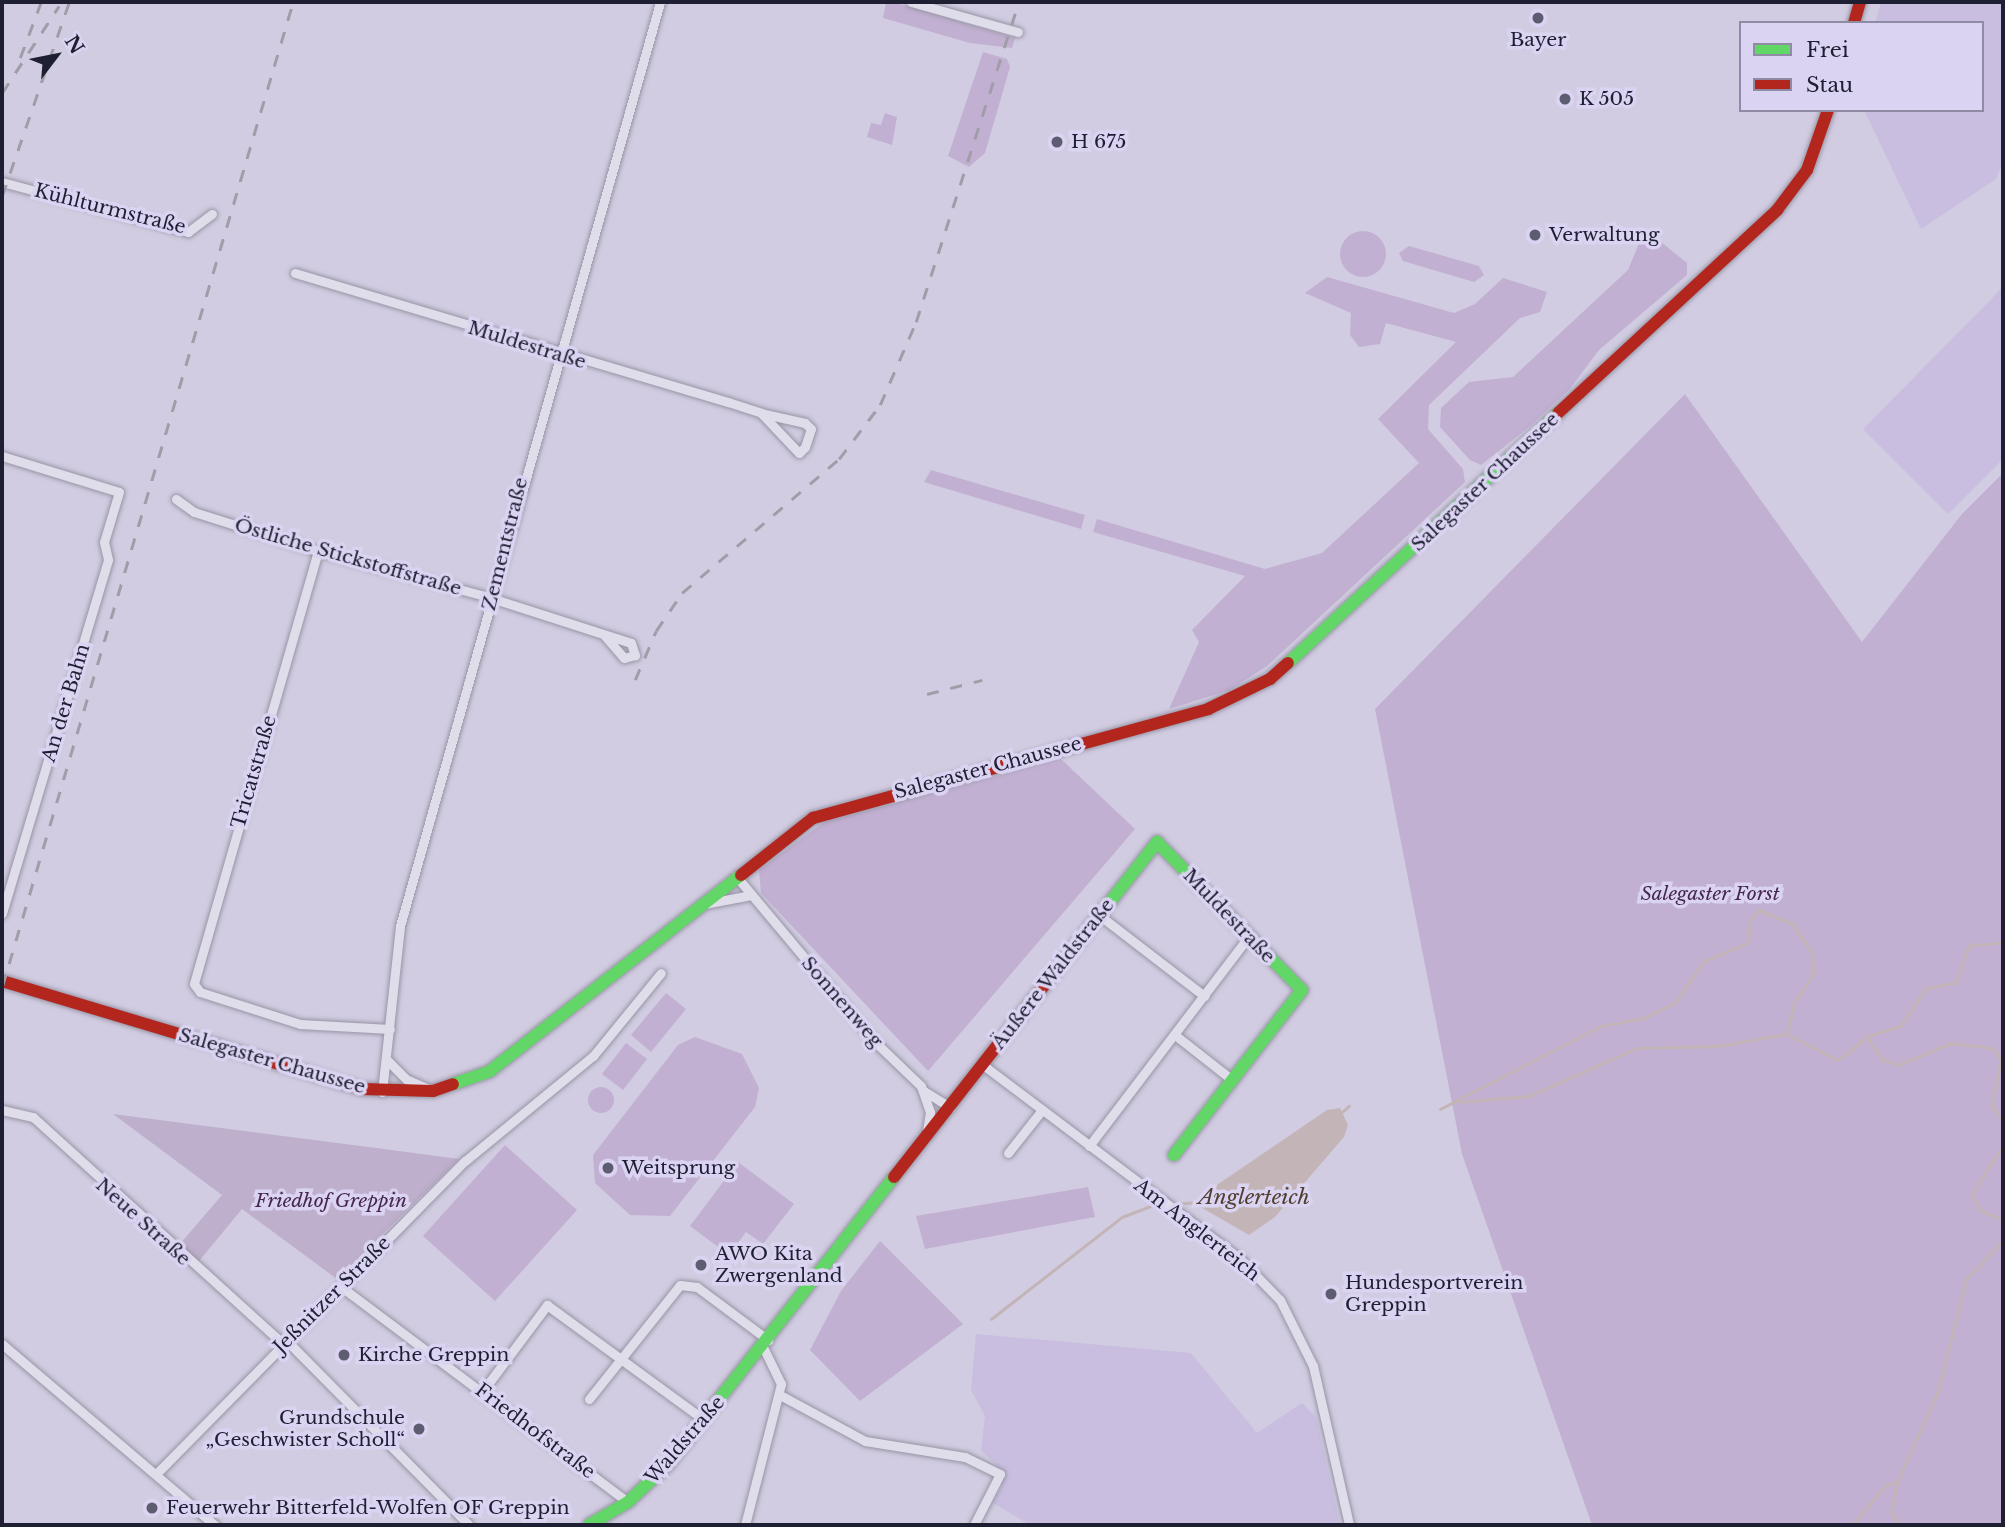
<!DOCTYPE html>
<meta charset="utf-8">
<style>
body{margin:0}
#map{position:relative;width:2005px;height:1527px;overflow:hidden;background:#d1cce1;font-family:"Libre Baskerville",serif}
div>[style]{position:absolute}
[style*='--x']{left:calc(var(--x)*1px);top:calc(var(--y)*1px);width:calc(var(--w)*1px);rotate:calc(var(--a)*1deg)}
.farmland>*{inset:0;background:#c9bedf}
.green>*{inset:0;background:#c2b0d2}
.round{border-radius:50%}
.cemetery>*{inset:0;background:#beafcc}
.water>*{inset:0;background:#c3b5b7}
.stream>*{height:2.5px;margin:-1.25px;padding:0 1.25px;transform-origin:1.25px;border-radius:1.25px;background:#c3b5b7}
.roads{filter:drop-shadow(0 0 2px #9895a6) drop-shadow(0 0 2px #9895a6)}
.street>*{height:9px;margin:-4.5px;padding:0 4.5px;transform-origin:4.5px;border-radius:4.5px;background:#e0ddea}
.fast>*{height:12px;margin:-6px;padding:0 6px;transform-origin:6px;border-radius:6px;background:#63d668}
.jam>*{height:12px;margin:-6px;padding:0 6px;transform-origin:6px;border-radius:6px;background:#b3261e}
.rail>*{height:2.5px;margin-top:-1.25px;transform-origin:0;background:repeating-linear-gradient(90deg,#a09da9 0 12px,transparent 0 24px)}
.dots>*{width:19px;height:19px;translate:-50% -50%;box-sizing:border-box;border:4px solid #dad3f1;border-radius:50%}
span{translate:-50% -50%;white-space:nowrap;text-align:center;line-height:1.15;-webkit-text-stroke:7px #dad3f1;paint-order:stroke}
.poi-label{font-size:19px;color:#1f1f33}
.left{translate:0 -50%;text-align:left}
.right{translate:-100% -50%;text-align:right}
.street-label{font-size:19px;color:#1f1f33}
.park-label{font-size:19px;color:#45274d;font-style:italic}
.water-label{font-size:21px;color:#513f2f;font-style:italic}
.frame{position:absolute;inset:0;border:4px solid #1f1f33;pointer-events:none}
.legend{position:absolute;left:1739px;top:21px;width:245px;height:91px;box-sizing:border-box;background:#dad3f1;border:2px solid #8f8ba5;margin:0;padding:9px 12px;list-style:none;font-size:21px;color:#1f1f33}
.legend li{display:flex;align-items:center;gap:14px;height:35px}
.legend b{width:35px;border:2px solid #8f8ba5}
.north{position:absolute;left:21px;top:21px;width:70px;height:70px;-webkit-text-stroke:5px #dad3f1;paint-order:stroke;rotate:58deg;font-size:19px;font-weight:700;line-height:28px;text-align:center;color:#1f1f33}
.north::after{content:'';display:block;margin:auto;width:24px;height:32px;background:#1f1f33;clip-path:polygon(50% 0,100% 100%,50% 72%,0 100%)}
</style>
<div id="map">
<div class="farmland">
<div style="clip-path:polygon(1881px 2px,2003px 2px,2003px 162px,1996px 179px,1921px 229px,1864px 110px,1982px 110px,1982px 23px,1875px 23px)"></div>
<div style="clip-path:polygon(2003px 287px,2003px 459px,1948px 514px,1863px 429px)"></div>
<div style="clip-path:polygon(976px 1334px,1191px 1353px,1257px 1433px,1302px 1403px,1316px 1417px,1340px 1525px,1030px 1525px,993px 1503px,1002px 1485px,995px 1463px,981px 1451px,985px 1416px,971px 1390px)"></div>
</div>
<div class="green">
<div style="clip-path:polygon(893px 2px,1015px 38px,1012px 48px,970px 43px,883px 18px,886px 3px)"></div>
<div style="clip-path:polygon(983px 52px,1007px 59px,1010px 67px,985px 153px,969px 167px,948px 156px)"></div>
<div style="clip-path:polygon(885px 113px,897px 117px,892px 145px,867px 137px,871px 123px,881px 125px)"></div>
<div style="clip-path:polygon(1645px 229px,1687px 263px,1687px 275px,1599px 350px,1569px 390px,1529px 427px,1481px 465px,1470px 460px,1440px 427px,1441px 408px,1469px 382px,1513px 377px,1628px 270px)"></div>
<div class="round" style="left:1340px;top:231px;width:46px;height:46px"></div>
<div style="clip-path:polygon(1409px 246px,1479px 266px,1484px 275px,1474px 282px,1403px 261px,1399px 253px)"></div>
<div style="clip-path:polygon(1327px 277px,1454px 313px,1475px 304px,1503px 278px,1547px 292px,1540px 312px,1520px 318px,1429px 405px,1428px 429px,1463px 469px,1465px 482px,1267px 666px,1230px 690px,1169px 709px,1199px 642px,1192px 630px,1245px 576px,1093px 532px,1097px 519px,1265px 569px,1322px 553px,1419px 463px,1378px 419px,1456px 342px,1386px 323px,1380px 344px,1359px 347px,1350px 335px,1351px 313px,1305px 293px)"></div>
<div style="clip-path:polygon(1685px 394px,1862px 642px,1962px 514px,2003px 473px,2003px 1525px,1592px 1525px,1462px 1154px,1375px 709px)"></div>
<div style="clip-path:polygon(931px 470px,1085px 515px,1081px 529px,924px 482px)"></div>
<div style="clip-path:polygon(1061px 759px,1135px 829px,928px 1071px,761px 893px,759px 870px,824px 822px)"></div>
<div style="clip-path:polygon(666px 993px,686px 1009px,651px 1052px,631px 1035px)"></div>
<div style="clip-path:polygon(695px 1037px,742px 1054px,759px 1088px,755px 1107px,670px 1216px,630px 1215px,595px 1183px,593px 1155px,678px 1045px)"></div>
<div style="clip-path:polygon(626px 1043px,647px 1059px,623px 1090px,602px 1074px)"></div>
<div class="round" style="left:588px;top:1087px;width:26px;height:26px"></div>
<div style="clip-path:polygon(505px 1145px,577px 1210px,495px 1301px,423px 1236px)"></div>
<div style="clip-path:polygon(738px 1162px,794px 1204px,763px 1244px,746px 1232px,729px 1255px,690px 1226px)"></div>
<div style="clip-path:polygon(1088px 1187px,1095px 1217px,925px 1249px,916px 1216px)"></div>
<div style="clip-path:polygon(880px 1241px,963px 1324px,860px 1401px,810px 1350px,841px 1291px)"></div>
</div>
<div class="cemetery">
<div style="clip-path:polygon(113px 1114px,376px 1148px,459px 1159px,337px 1279px,242px 1209px,199px 1261px,180px 1244px,222px 1195px)"></div>
</div>
<div class="water">
<div style="clip-path:polygon(1340px 1108px,1348px 1125px,1344px 1137px,1275px 1217px,1249px 1235px,1199px 1206px,1199px 1197px,1327px 1110px)"></div>
</div>
<div class="stream">
<div style="--x:2003;--y:943;--w:34;--a:175"></div>
<div style="--x:1969;--y:946;--w:39;--a:109"></div>
<div style="--x:1956;--y:983;--w:31;--a:169"></div>
<div style="--x:1926;--y:989;--w:45;--a:124"></div>
<div style="--x:1901;--y:1026;--w:36;--a:162"></div>
<div style="--x:1867;--y:1037;--w:29;--a:54"></div>
<div style="--x:1884;--y:1060;--w:16;--a:18"></div>
<div style="--x:1899;--y:1065;--w:56;--a:-22.9"></div>
<div style="--x:1951;--y:1043;--w:42;--a:6.8"></div>
<div style="--x:1993;--y:1048;--w:14;--a:56"></div>
<div style="--x:2001;--y:1060;--w:47;--a:101.1"></div>
<div style="--x:1992;--y:1106;--w:18;--a:52"></div>
<div style="--x:1459;--y:1102;--w:70;--a:-4.9"></div>
<div style="--x:1529;--y:1096;--w:118;--a:-24"></div>
<div style="--x:1637;--y:1048;--w:81;--a:-1.4"></div>
<div style="--x:1718;--y:1046;--w:69;--a:-10"></div>
<div style="--x:1440;--y:1109;--w:181;--a:-27.3"></div>
<div style="--x:1601;--y:1026;--w:44;--a:-10.5"></div>
<div style="--x:1644;--y:1018;--w:34;--a:-26"></div>
<div style="--x:1675;--y:1003;--w:51;--a:-55.4"></div>
<div style="--x:1704;--y:961;--w:48;--a:-22.2"></div>
<div style="--x:1748;--y:943;--w:24;--a:-85"></div>
<div style="--x:1750;--y:919;--w:13;--a:-45"></div>
<div style="--x:1759;--y:910;--w:37;--a:22"></div>
<div style="--x:1793;--y:924;--w:34;--a:56"></div>
<div style="--x:1812;--y:952;--w:22;--a:85"></div>
<div style="--x:1814;--y:974;--w:34;--a:124"></div>
<div style="--x:1795;--y:1002;--w:33;--a:104"></div>
<div style="--x:1787;--y:1034;--w:57;--a:27"></div>
<div style="--x:1838;--y:1060;--w:36;--a:-38"></div>
<div style="--x:1342;--y:1112;--w:9;--a:-41"></div>
<div style="--x:2003;--y:1146;--w:58;--a:122.3"></div>
<div style="--x:1972;--y:1195;--w:17;--a:62"></div>
<div style="--x:1980;--y:1210;--w:25;--a:23"></div>
<div style="--x:1175;--y:1204;--w:24;--a:-5"></div>
<div style="--x:991;--y:1319;--w:166;--a:-37.9"></div>
<div style="--x:1122;--y:1217;--w:36;--a:-21"></div>
<div style="--x:1897;--y:1483;--w:29;--a:100"></div>
<div style="--x:1892;--y:1512;--w:15;--a:58"></div>
<div style="--x:1852;--y:1525;--w:52;--a:-49.6"></div>
<div style="--x:1886;--y:1485;--w:11;--a:-15"></div>
<div style="--x:1897;--y:1482;--w:97;--a:-65.6"></div>
<div style="--x:1937;--y:1394;--w:119;--a:-75.8"></div>
<div style="--x:1966;--y:1279;--w:53;--a:-45.8"></div>
</div>
<div class="roads">
<div class="street">
<div style="--x:911;--y:2;--w:111;--a:15.7"></div>
<div style="--x:2;--y:182;--w:193;--a:15"></div>
<div style="--x:188;--y:232;--w:30;--a:-37"></div>
<div style="--x:295;--y:273;--w:452;--a:16.6"></div>
<div style="--x:728;--y:402;--w:35;--a:18"></div>
<div style="--x:761;--y:413;--w:55;--a:46.5"></div>
<div style="--x:799;--y:453;--w:8;--a:-45"></div>
<div style="--x:805;--y:447;--w:19;--a:-72"></div>
<div style="--x:811;--y:429;--w:8;--a:-135"></div>
<div style="--x:805;--y:423;--w:45;--a:-167.2"></div>
<div style="--x:2;--y:456;--w:122;--a:17.1"></div>
<div style="--x:119;--y:492;--w:52;--a:106.7"></div>
<div style="--x:104;--y:542;--w:18;--a:77"></div>
<div style="--x:108;--y:560;--w:369;--a:106.7"></div>
<div style="--x:176;--y:499;--w:22;--a:36"></div>
<div style="--x:194;--y:512;--w:130;--a:17.5"></div>
<div style="--x:318;--y:551;--w:176;--a:15.1"></div>
<div style="--x:488;--y:597;--w:150;--a:17.8"></div>
<div style="--x:631;--y:643;--w:13;--a:72"></div>
<div style="--x:635;--y:655;--w:11;--a:165"></div>
<div style="--x:624;--y:658;--w:30;--a:-131"></div>
<div style="--x:318;--y:551;--w:450;--a:106"></div>
<div style="--x:194;--y:984;--w:10;--a:53"></div>
<div style="--x:200;--y:992;--w:105;--a:17.7"></div>
<div style="--x:300;--y:1024;--w:90;--a:3.2"></div>
<div style="--x:736;--y:876;--w:214;--a:50.1"></div>
<div style="--x:873;--y:1040;--w:66;--a:43.8"></div>
<div style="--x:921;--y:1086;--w:28;--a:71"></div>
<div style="--x:930;--y:1112;--w:19;--a:99"></div>
<div style="--x:704;--y:904;--w:48;--a:-10.8"></div>
<div style="--x:1099;--y:915;--w:133;--a:37.6"></div>
<div style="--x:1175;--y:1035;--w:71;--a:38.2"></div>
<div style="--x:387;--y:1060;--w:27;--a:45"></div>
<div style="--x:406;--y:1079;--w:30;--a:24"></div>
<div style="--x:983;--y:1065;--w:322;--a:37"></div>
<div style="--x:1240;--y:1259;--w:57;--a:45.7"></div>
<div style="--x:1280;--y:1300;--w:74;--a:63.4"></div>
<div style="--x:1313;--y:1366;--w:163;--a:77.2"></div>
<div style="--x:924;--y:1091;--w:31;--a:32"></div>
<div style="--x:382;--y:1092;--w:167;--a:-83.8"></div>
<div style="--x:400;--y:926;--w:960;--a:-74.28"></div>
<div style="--x:2;--y:1110;--w:32;--a:13"></div>
<div style="--x:33;--y:1117;--w:338;--a:42.2"></div>
<div style="--x:1089;--y:1146;--w:264;--a:-52.7"></div>
<div style="--x:1008;--y:1153;--w:55;--a:-51.7"></div>
<div style="--x:340;--y:1286;--w:360;--a:36.9"></div>
<div style="--x:286;--y:1340;--w:260;--a:45.3"></div>
<div style="--x:2;--y:1344;--w:280;--a:40.4"></div>
<div style="--x:482;--y:1392;--w:109;--a:-53.2"></div>
<div style="--x:547;--y:1305;--w:195;--a:36.2"></div>
<div style="--x:780;--y:1395;--w:97;--a:28.4"></div>
<div style="--x:865;--y:1441;--w:101;--a:9.1"></div>
<div style="--x:965;--y:1457;--w:39;--a:26"></div>
<div style="--x:1000;--y:1474;--w:57;--a:117"></div>
<div style="--x:589;--y:1399;--w:146;--a:-51.4"></div>
<div style="--x:680;--y:1285;--w:17;--a:7"></div>
<div style="--x:697;--y:1287;--w:89;--a:36.7"></div>
<div style="--x:156;--y:1474;--w:440;--a:-45.4"></div>
<div style="--x:465;--y:1161;--w:166;--a:-39.4"></div>
<div style="--x:593;--y:1056;--w:107;--a:-50.7"></div>
<div style="--x:745;--y:1525;--w:146;--a:-75.7"></div>
<div style="--x:781;--y:1384;--w:41;--a:-115.9"></div>
</div>
<div class="fast">
<div style="--x:1288;--y:663;--w:368;--a:-42.8"></div>
<div style="--x:1080;--y:940;--w:125;--a:-51.8"></div>
<div style="--x:1157;--y:842;--w:207;--a:45.6"></div>
<div style="--x:1302;--y:990;--w:209;--a:127.8"></div>
<div style="--x:453;--y:1084;--w:39;--a:-19"></div>
<div style="--x:490;--y:1071;--w:318;--a:-38"></div>
<div style="--x:589;--y:1525;--w:45;--a:-30.5"></div>
<div style="--x:628;--y:1502;--w:55;--a:-43.5"></div>
<div style="--x:668;--y:1464;--w:365;--a:-51.8"></div>
</div>
<div class="jam">
<div style="--x:1854;--y:23;--w:22;--a:-74"></div>
<div style="--x:1558;--y:413;--w:299;--a:-42.8"></div>
<div style="--x:1777;--y:210;--w:50;--a:-53.1"></div>
<div style="--x:1807;--y:170;--w:64;--a:-70.7"></div>
<div style="--x:741;--y:875;--w:92;--a:-38.4"></div>
<div style="--x:813;--y:818;--w:410;--a:-15.4"></div>
<div style="--x:1208;--y:709;--w:69;--a:-25.8"></div>
<div style="--x:1270;--y:679;--w:24;--a:-42"></div>
<div style="--x:2;--y:981;--w:376;--a:16.7"></div>
<div style="--x:362;--y:1089;--w:71;--a:1.6"></div>
<div style="--x:433;--y:1091;--w:21;--a:-19"></div>
<div style="--x:894;--y:1177;--w:301;--a:-51.9"></div>
</div>
</div>
<div class="rail">
<div style="--x:20;--y:58;--w:60;--a:-69.4"></div>
<div style="--x:2;--y:93;--w:104;--a:-56.8"></div>
<div style="--x:2;--y:196;--w:205;--a:-70.9"></div>
<div style="--x:635;--y:680;--w:53;--a:-66.8"></div>
<div style="--x:656;--y:631;--w:46;--a:-55.6"></div>
<div style="--x:682;--y:593;--w:206;--a:-40.5"></div>
<div style="--x:839;--y:459;--w:68;--a:-52.8"></div>
<div style="--x:880;--y:405;--w:90;--a:-66.6"></div>
<div style="--x:916;--y:322;--w:336;--a:-72.2"></div>
<div style="--x:927;--y:694;--w:57;--a:-14.3"></div>
<div style="--x:2;--y:987;--w:1027;--a:-73.54"></div>
</div>
<div class="dots">
<div style="left:1538px;top:18px;background:#5d5c70"></div>
<div style="left:1565px;top:99px;background:#5d5c70"></div>
<div style="left:1057px;top:142px;background:#5d5c70"></div>
<div style="left:1535px;top:235px;background:#5d5c70"></div>
<div style="left:608px;top:1168px;background:#5d5c70"></div>
<div style="left:701px;top:1265px;background:#5d5c70"></div>
<div style="left:1331px;top:1294px;background:#5d5c70"></div>
<div style="left:344px;top:1355px;background:#5d5c70"></div>
<div style="left:419px;top:1429px;background:#5d5c70"></div>
<div style="left:152px;top:1508px;background:#5d5c70"></div>
</div>
<div class="poi-label">
<span style="left:1538px;top:40px">Bayer</span>
<span class="left" style="left:1579px;top:99px">K 505</span>
<span class="left" style="left:1071px;top:142px">H 675</span>
<span class="left" style="left:1549px;top:235px">Verwaltung</span>
<span class="left" style="left:622px;top:1168px">Weitsprung</span>
<span class="left" style="left:715px;top:1265px">AWO Kita<br>Zwergenland</span>
<span class="left" style="left:1345px;top:1294px">Hundesportverein<br>Greppin</span>
<span class="left" style="left:358px;top:1355px">Kirche Greppin</span>
<span class="right" style="left:405px;top:1429px">Grundschule<br>„Geschwister Scholl“</span>
<span class="left" style="left:166px;top:1508px">Feuerwehr Bitterfeld-Wolfen OF Greppin</span>
</div>
<div class="street-label">
<span style="left:110px;top:209px;rotate:14deg">Kühlturmstraße</span>
<span style="left:527px;top:345px;rotate:17deg">Muldestraße</span>
<span style="left:1485px;top:482px;rotate:-43deg">Salegaster Chaussee</span>
<span style="left:505px;top:544px;rotate:-76deg">Zementstraße</span>
<span style="left:348px;top:557px;rotate:16deg">Östliche Stickstoffstraße</span>
<span style="left:66px;top:703px;rotate:-73deg">An der Bahn</span>
<span style="left:988px;top:768px;rotate:-15deg">Salegaster Chaussee</span>
<span style="left:254px;top:772px;rotate:-74deg">Tricatstraße</span>
<span style="left:1229px;top:916px;rotate:46deg">Muldestraße</span>
<span style="left:1053px;top:974px;rotate:-52deg">Äußere Waldstraße</span>
<span style="left:842px;top:1002px;rotate:49deg">Sonnenweg</span>
<span style="left:272px;top:1061px;rotate:16deg">Salegaster Chaussee</span>
<span style="left:143px;top:1222px;rotate:42deg">Neue Straße</span>
<span style="left:1197px;top:1230px;rotate:38deg">Am Anglerteich</span>
<span style="left:332px;top:1295px;rotate:-45deg">Jeßnitzer Straße</span>
<span style="left:535px;top:1431px;rotate:37deg">Friedhofstraße</span>
<span style="left:685px;top:1440px;rotate:-49deg">Waldstraße</span>
</div>
<div class="park-label">
<span style="left:1710px;top:894px">Salegaster Forst</span>
<span style="left:331px;top:1201px">Friedhof Greppin</span>
</div>
<div class="water-label">
<span style="left:1254px;top:1197px">Anglerteich</span>
</div>
<div class="frame"></div>
<ul class="legend">
<li><b style="height:9px;background:#63d668"></b>Frei</li>
<li><b style="height:9px;background:#b3261e"></b>Stau</li>
</ul>
<div class="north">N</div>
</div>
